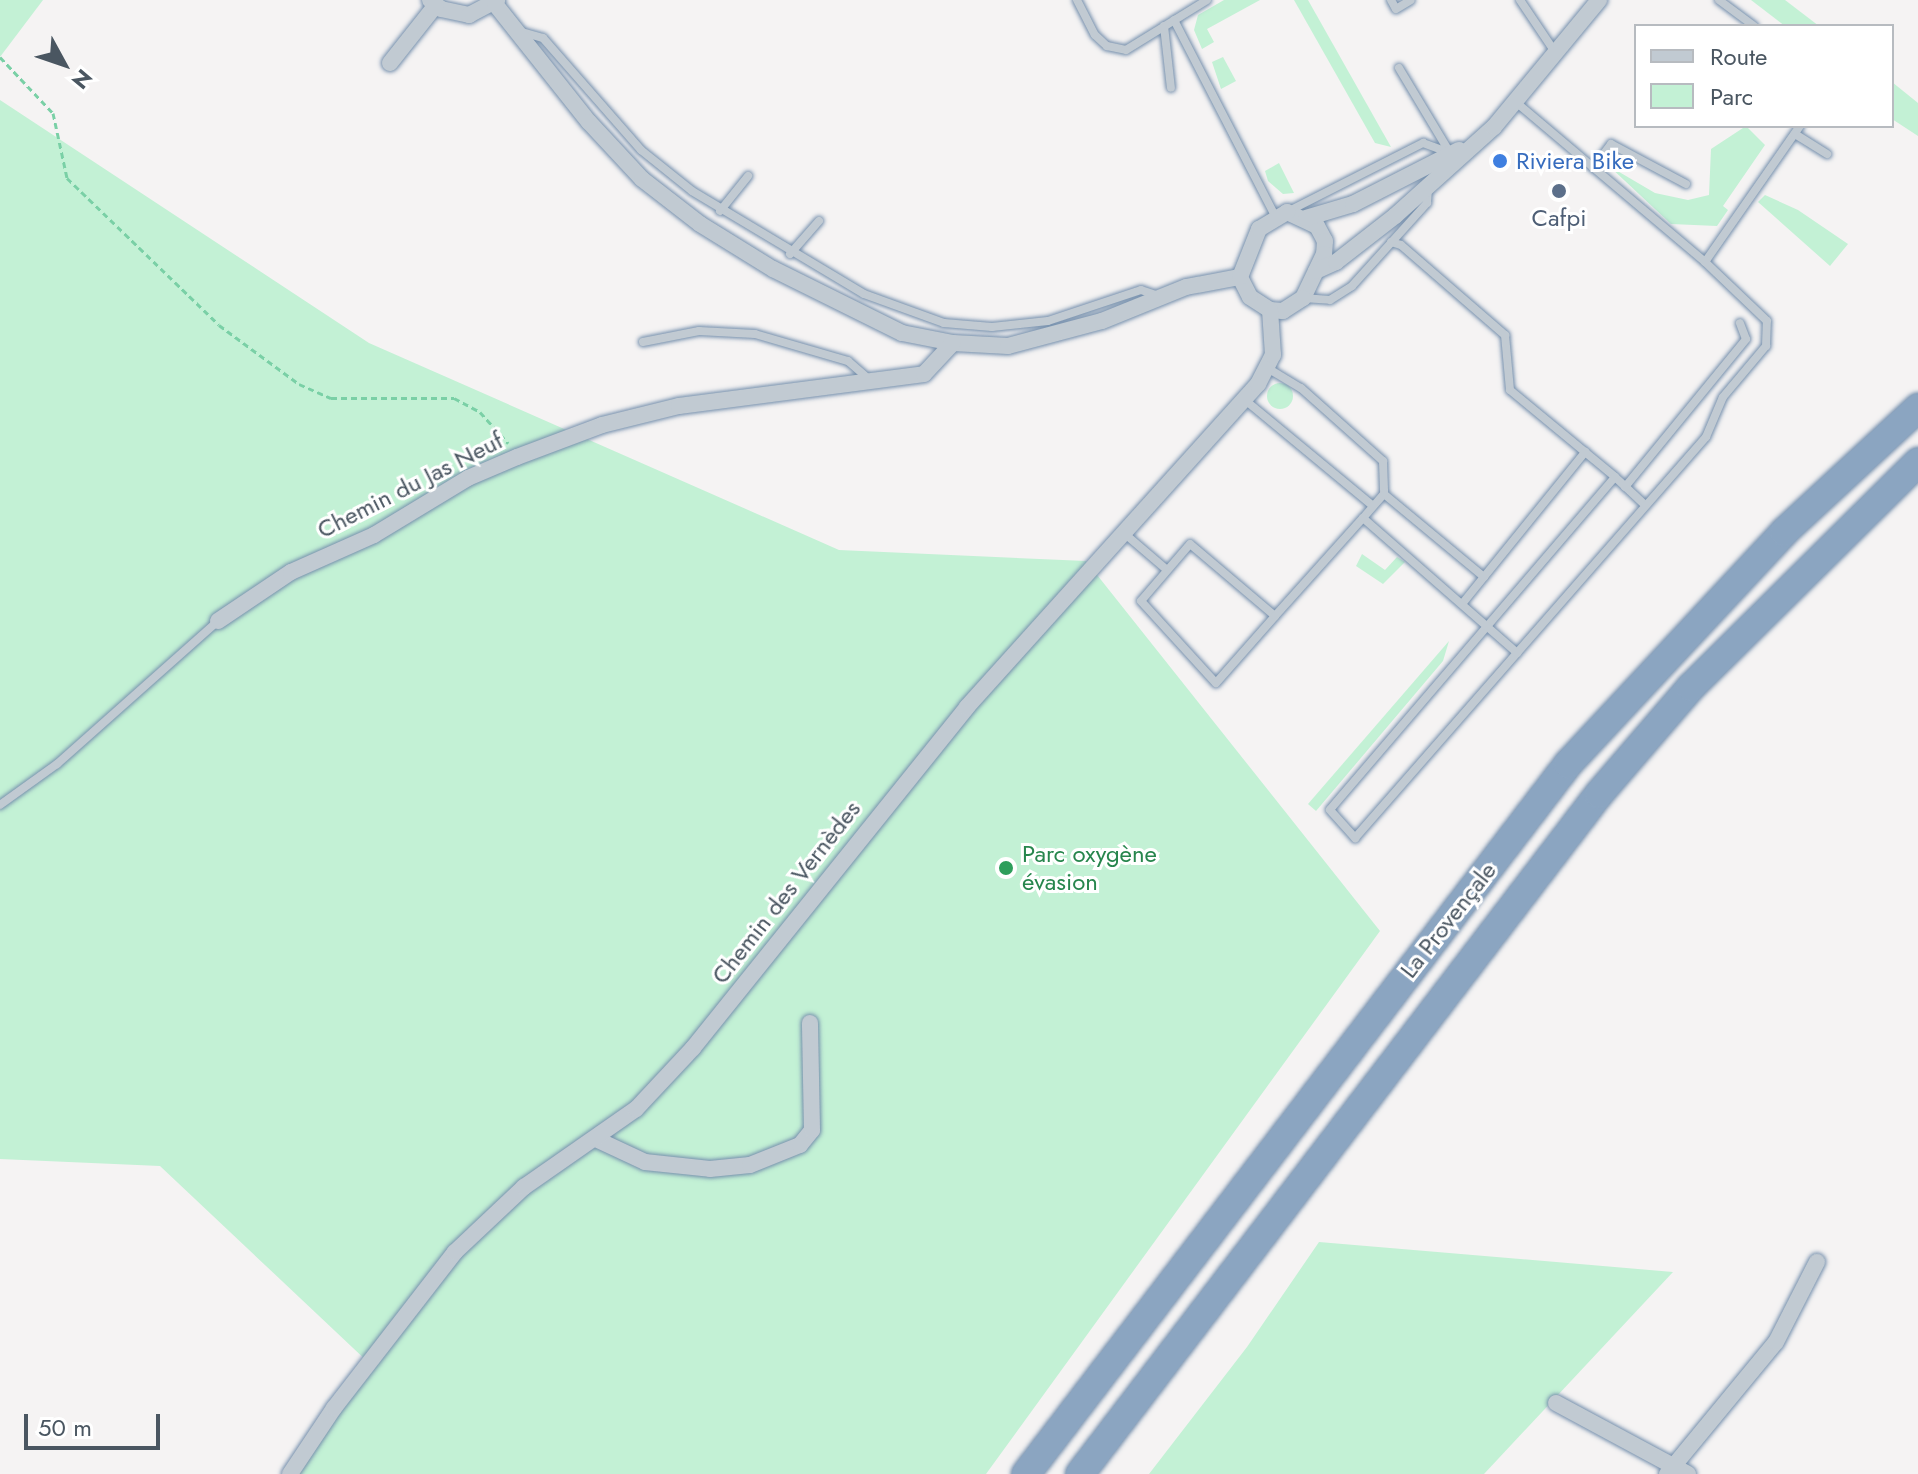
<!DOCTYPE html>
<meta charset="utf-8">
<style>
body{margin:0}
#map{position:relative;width:1918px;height:1474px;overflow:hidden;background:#f5f3f3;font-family:Jost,sans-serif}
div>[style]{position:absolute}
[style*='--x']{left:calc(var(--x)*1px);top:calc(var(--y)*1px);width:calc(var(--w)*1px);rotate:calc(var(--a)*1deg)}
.green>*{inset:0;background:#c3f1d5}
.round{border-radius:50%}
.path>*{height:3px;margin-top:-1.5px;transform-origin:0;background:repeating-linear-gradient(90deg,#7ad0a6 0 6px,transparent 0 10px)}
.roads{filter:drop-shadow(0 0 2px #7690ad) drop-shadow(0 0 2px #7690ad)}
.lane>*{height:8px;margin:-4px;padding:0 4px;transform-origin:4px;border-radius:4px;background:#c1cad2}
.street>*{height:16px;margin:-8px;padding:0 8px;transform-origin:8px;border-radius:8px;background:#c1cad2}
.highway>*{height:28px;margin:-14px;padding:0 14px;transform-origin:14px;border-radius:14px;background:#8ba5c1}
.dots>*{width:22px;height:22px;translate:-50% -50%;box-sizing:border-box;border:4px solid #fff;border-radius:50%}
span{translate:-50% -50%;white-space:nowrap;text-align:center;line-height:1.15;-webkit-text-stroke:6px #fff;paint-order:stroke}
.shop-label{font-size:24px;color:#366cbe}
.left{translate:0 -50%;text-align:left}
.service-label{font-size:24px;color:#4e5e75}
.street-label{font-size:24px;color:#4a5661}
.leisure-label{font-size:24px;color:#27864d}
.legend{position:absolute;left:1634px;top:24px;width:260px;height:104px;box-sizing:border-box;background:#fff;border:2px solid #b7bbc0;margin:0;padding:10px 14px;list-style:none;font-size:24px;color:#4a5661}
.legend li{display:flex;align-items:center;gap:16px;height:40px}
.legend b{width:40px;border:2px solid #b7bbc0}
.north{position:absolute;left:24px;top:24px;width:80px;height:80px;-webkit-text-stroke:6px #fff;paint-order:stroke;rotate:130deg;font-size:22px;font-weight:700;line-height:32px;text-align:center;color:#4a5661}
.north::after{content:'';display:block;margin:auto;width:28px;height:36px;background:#4a5661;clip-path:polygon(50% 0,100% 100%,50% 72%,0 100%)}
.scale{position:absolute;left:24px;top:1414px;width:136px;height:36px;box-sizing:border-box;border:4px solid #4a5661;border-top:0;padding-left:10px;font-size:24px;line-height:28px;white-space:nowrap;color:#4a5661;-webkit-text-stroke:6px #fff;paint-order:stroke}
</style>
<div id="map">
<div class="green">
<div style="clip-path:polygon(0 0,43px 0,0 57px)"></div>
<div style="clip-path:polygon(1224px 0,1260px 0,1207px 29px,1214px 42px,1202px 49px,1194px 30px,1198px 15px)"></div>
<div style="clip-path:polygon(1294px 0,1308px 0,1391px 147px,1375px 143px)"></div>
<div style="clip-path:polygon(1751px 0,1785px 0,1819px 26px,1785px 26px)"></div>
<div style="clip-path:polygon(1223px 57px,1236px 81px,1221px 89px,1212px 62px)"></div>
<div style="clip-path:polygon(1892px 82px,1918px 103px,1918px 136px,1892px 119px)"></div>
<div style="clip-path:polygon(0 100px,369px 343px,839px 550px,1086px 561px,1380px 931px,986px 1474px,285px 1474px,370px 1364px,160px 1166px,0 1159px)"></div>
<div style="clip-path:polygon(1746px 126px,1765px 145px,1723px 206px,1728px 210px,1717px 226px,1671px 224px,1609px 166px,1655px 193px,1688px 200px,1709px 195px,1711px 149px)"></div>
<div style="clip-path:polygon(1279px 163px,1294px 193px,1283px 194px,1268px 181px,1265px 171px)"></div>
<div style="clip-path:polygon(1765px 195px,1798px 210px,1848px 244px,1830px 266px,1758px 202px)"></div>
<div class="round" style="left:1267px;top:383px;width:26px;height:26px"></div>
<div style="clip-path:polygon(1362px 554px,1385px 570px,1397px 557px,1405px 562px,1383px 584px,1356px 566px)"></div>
<div style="clip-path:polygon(1449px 641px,1443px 661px,1316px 811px,1308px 804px)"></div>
<div style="clip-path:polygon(1319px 1242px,1673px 1272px,1484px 1474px,1149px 1474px,1247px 1347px)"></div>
</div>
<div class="path">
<div style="--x:0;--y:57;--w:77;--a:46.6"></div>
<div style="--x:53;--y:113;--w:66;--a:77.8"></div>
<div style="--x:67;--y:178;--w:211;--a:44"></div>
<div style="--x:219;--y:325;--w:99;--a:36.4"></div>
<div style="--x:299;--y:384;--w:35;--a:24"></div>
<div style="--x:331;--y:398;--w:123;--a:0"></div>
<div style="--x:454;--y:398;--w:30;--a:28"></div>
<div style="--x:480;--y:412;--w:42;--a:47.9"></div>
</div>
<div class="roads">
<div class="lane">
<div style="--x:1077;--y:0;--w:39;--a:63"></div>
<div style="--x:1095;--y:35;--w:16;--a:43"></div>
<div style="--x:1107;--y:46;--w:19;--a:12"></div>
<div style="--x:1126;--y:50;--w:95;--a:-31.7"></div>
<div style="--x:1391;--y:0;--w:10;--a:61"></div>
<div style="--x:1396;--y:9;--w:17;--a:-31"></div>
<div style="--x:1520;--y:0;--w:63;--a:56.1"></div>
<div style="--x:1719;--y:0;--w:44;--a:36.6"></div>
<div style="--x:1174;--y:20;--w:220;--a:62.7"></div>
<div style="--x:1164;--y:26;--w:62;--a:83.6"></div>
<div style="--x:522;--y:32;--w:22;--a:16"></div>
<div style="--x:543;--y:38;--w:149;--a:48.8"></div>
<div style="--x:641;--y:150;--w:65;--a:38.8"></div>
<div style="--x:692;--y:191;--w:200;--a:30.9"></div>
<div style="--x:864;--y:294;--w:85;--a:19.9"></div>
<div style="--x:944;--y:323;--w:48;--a:4.8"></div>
<div style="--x:992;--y:327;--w:56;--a:-6.1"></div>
<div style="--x:1048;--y:321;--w:98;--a:-18.4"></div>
<div style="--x:1141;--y:290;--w:18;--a:19"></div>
<div style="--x:1399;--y:68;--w:99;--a:59"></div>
<div style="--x:1517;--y:103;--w:246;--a:40.2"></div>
<div style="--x:1705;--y:262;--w:166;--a:-55.1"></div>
<div style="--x:1795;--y:134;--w:38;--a:32"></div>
<div style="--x:1593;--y:168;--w:30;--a:-53"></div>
<div style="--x:1611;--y:144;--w:85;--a:28.1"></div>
<div style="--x:720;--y:211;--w:45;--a:-51.3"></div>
<div style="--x:1287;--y:212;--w:153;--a:-26.9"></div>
<div style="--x:1423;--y:143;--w:29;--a:20"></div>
<div style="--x:1391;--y:242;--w:10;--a:17"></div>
<div style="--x:1401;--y:245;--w:138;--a:40.9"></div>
<div style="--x:1505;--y:335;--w:55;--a:84.8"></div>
<div style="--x:1510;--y:390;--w:136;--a:39.6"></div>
<div style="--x:790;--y:254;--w:44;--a:-48.7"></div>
<div style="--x:1303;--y:298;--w:27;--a:4"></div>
<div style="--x:1330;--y:300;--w:26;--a:-32"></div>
<div style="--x:1352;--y:286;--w:112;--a:-47.9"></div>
<div style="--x:1427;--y:203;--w:14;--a:-86"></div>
<div style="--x:643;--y:342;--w:57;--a:-11.1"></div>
<div style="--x:699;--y:331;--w:56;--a:3.1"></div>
<div style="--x:755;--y:334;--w:97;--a:16.2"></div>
<div style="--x:848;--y:361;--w:29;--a:41"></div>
<div style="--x:1269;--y:369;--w:37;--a:31"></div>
<div style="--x:1301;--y:388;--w:110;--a:41.7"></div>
<div style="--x:1383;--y:461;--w:33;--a:88"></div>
<div style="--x:1245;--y:400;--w:166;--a:39.6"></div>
<div style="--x:1625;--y:487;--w:191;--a:-50.7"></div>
<div style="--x:1746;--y:339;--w:17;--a:-111"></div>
<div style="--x:1645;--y:505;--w:41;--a:-137"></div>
<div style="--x:1615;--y:477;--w:438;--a:130.6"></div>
<div style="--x:1330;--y:810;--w:38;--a:48"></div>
<div style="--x:1355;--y:838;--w:533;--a:-48.8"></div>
<div style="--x:1706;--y:437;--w:43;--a:-67"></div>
<div style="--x:1723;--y:397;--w:67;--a:-49.9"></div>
<div style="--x:1766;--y:346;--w:25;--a:-88"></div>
<div style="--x:1767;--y:321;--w:86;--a:-136.4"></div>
<div style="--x:1363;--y:518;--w:32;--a:-49"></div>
<div style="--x:1384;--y:494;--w:130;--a:39.7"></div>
<div style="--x:1125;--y:534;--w:55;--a:40.6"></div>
<div style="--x:1462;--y:604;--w:196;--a:-51"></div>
<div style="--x:1275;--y:616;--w:111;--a:-139.7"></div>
<div style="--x:1190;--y:544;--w:75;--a:130.7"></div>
<div style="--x:1141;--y:601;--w:111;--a:47.6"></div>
<div style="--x:1216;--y:683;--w:89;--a:-48.6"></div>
<div style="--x:1275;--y:616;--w:132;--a:-48.1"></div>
<div style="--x:1363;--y:518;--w:205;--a:41.2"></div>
<div style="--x:0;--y:805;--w:70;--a:-35.7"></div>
<div style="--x:57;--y:764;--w:215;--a:-41.6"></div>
</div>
<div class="street">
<div style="--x:430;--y:0;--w:14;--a:39"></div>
<div style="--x:441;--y:9;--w:29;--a:12"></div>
<div style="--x:469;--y:15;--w:32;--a:-28"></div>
<div style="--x:495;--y:4;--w:151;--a:51.5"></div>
<div style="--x:589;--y:122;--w:78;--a:47.1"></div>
<div style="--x:642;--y:179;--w:73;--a:37.8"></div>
<div style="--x:700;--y:224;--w:86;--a:31.7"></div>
<div style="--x:773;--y:269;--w:144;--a:26.4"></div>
<div style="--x:902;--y:333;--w:52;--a:11.1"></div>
<div style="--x:953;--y:343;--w:55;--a:3.1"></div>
<div style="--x:1008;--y:346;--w:97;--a:-14.9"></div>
<div style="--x:1102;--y:321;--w:91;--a:-22"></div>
<div style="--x:1186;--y:287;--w:55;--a:-10.5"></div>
<div style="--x:390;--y:63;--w:74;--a:-51.6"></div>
<div style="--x:1287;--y:212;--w:33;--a:25"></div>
<div style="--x:1317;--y:226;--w:17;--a:62"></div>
<div style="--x:1325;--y:241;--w:13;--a:94"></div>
<div style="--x:1324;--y:254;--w:49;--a:115.5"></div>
<div style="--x:1303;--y:298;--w:24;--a:147"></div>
<div style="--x:1283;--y:311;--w:13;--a:-176"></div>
<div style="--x:1270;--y:310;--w:24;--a:-147"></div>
<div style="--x:1250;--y:297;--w:22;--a:-117"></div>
<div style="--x:1240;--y:277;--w:52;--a:-68.4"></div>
<div style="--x:1259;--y:229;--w:33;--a:-31"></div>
<div style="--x:1306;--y:218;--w:49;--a:-16.6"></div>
<div style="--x:1353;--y:204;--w:119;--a:-27"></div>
<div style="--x:1316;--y:271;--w:22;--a:-24"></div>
<div style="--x:1336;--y:262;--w:75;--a:-37.9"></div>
<div style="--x:1395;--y:216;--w:133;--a:-42"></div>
<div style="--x:1494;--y:127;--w:165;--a:-50.4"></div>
<div style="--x:218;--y:621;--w:88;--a:-33.9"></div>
<div style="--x:291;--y:572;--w:91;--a:-24"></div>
<div style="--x:374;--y:535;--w:110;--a:-31.2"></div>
<div style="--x:468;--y:478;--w:53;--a:-23.2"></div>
<div style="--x:517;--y:457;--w:91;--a:-20.6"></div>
<div style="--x:602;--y:425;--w:79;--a:-13.9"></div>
<div style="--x:679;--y:406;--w:247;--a:-7.4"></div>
<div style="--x:924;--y:374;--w:42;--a:-46.9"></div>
<div style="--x:598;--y:1140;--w:52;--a:25.1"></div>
<div style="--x:645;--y:1162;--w:65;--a:6.1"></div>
<div style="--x:710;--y:1169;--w:40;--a:-5.7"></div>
<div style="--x:750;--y:1165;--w:54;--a:-21.8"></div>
<div style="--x:800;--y:1145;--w:19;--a:-51"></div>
<div style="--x:812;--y:1130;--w:107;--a:-91.1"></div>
<div style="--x:1556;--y:1403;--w:150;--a:28.3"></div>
<div style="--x:290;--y:1474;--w:79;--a:-56.3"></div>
<div style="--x:334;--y:1408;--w:197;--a:-52.2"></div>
<div style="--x:455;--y:1252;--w:95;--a:-43.3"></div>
<div style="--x:524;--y:1187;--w:136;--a:-34.9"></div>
<div style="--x:636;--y:1109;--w:83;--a:-46.9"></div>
<div style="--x:693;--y:1048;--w:437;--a:-51.2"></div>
<div style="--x:967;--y:707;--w:435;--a:-48"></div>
<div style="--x:1258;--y:384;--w:33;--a:-63"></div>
<div style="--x:1273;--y:355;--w:45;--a:-93.8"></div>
<div style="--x:1667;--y:1474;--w:171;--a:-50.5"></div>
<div style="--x:1776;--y:1342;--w:90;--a:-62.9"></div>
</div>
<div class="highway">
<div style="--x:1026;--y:1474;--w:893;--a:-52.64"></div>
<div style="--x:1568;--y:764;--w:317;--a:-47"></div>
<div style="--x:1784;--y:532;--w:183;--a:-42.8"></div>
<div style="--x:1080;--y:1474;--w:855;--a:-52.65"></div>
<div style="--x:1599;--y:794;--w:141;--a:-49.3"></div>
<div style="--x:1691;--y:687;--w:320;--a:-44.7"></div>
</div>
</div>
<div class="dots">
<div style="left:1500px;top:161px;background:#3f7fe0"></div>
<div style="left:1559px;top:191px;background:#5c6f8a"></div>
<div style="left:1006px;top:868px;background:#2e9e5b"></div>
</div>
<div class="shop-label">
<span class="left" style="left:1516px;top:161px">Riviera Bike</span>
</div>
<div class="service-label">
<span style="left:1559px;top:218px">Cafpi</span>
</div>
<div class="street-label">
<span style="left:410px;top:485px;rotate:-27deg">Chemin du Jas Neuf</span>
<span style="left:786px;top:892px;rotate:-52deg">Chemin des Vernèdes</span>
<span style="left:1448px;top:920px;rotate:-52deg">La Provençale</span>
</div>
<div class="leisure-label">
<span class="left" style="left:1022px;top:868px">Parc oxygène<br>évasion</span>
</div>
<ul class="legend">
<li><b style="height:10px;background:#c1cad2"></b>Route</li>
<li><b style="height:22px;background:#c3f1d5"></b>Parc</li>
</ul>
<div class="north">N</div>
<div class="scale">50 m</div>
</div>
